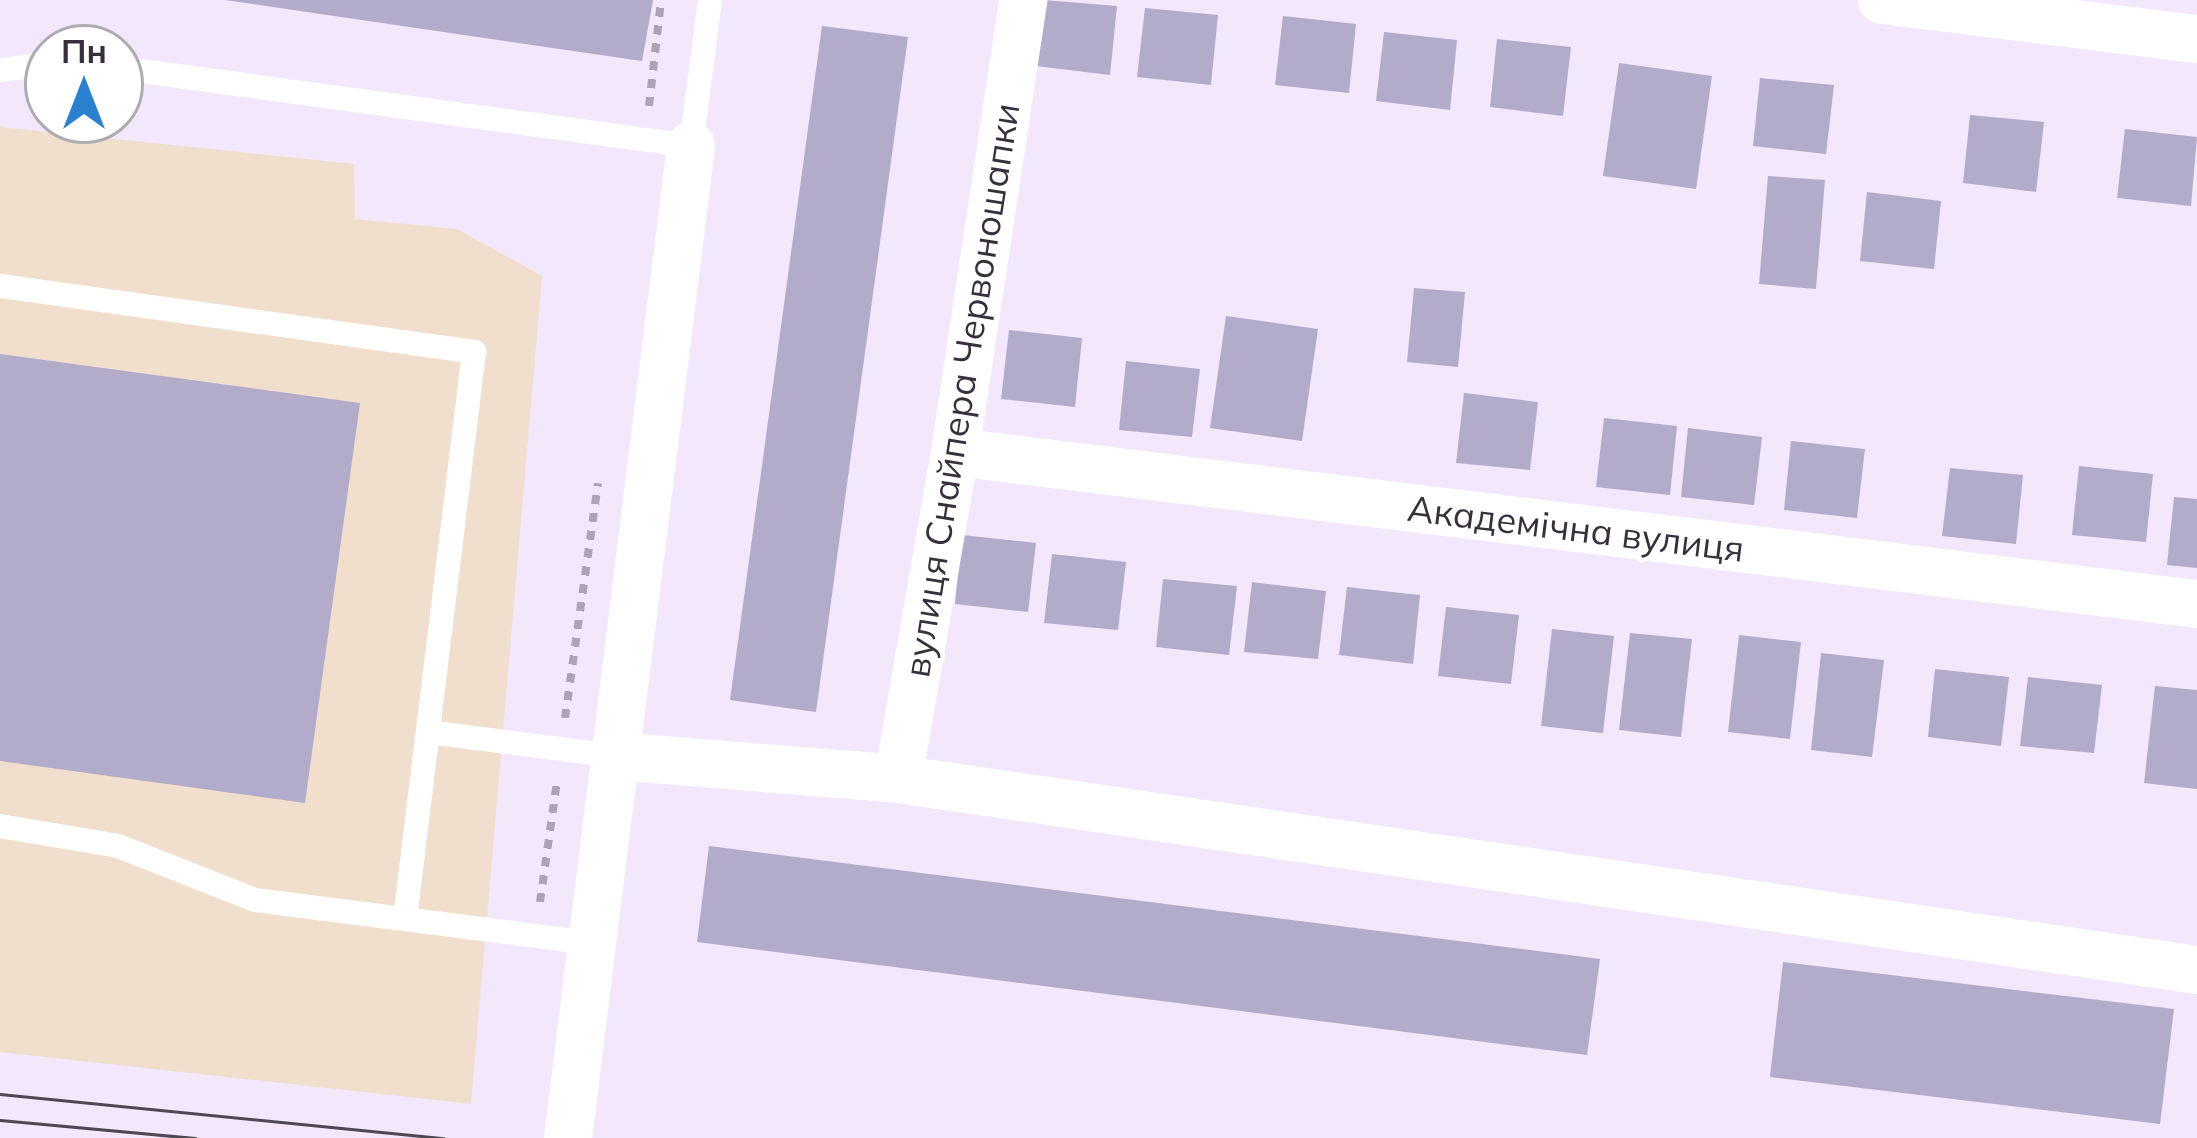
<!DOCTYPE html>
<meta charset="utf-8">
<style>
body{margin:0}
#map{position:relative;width:2197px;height:1138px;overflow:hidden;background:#f2e7fb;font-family:Mulish,sans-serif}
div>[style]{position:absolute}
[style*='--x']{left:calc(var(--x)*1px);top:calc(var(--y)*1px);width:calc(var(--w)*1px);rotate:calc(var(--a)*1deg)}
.commercial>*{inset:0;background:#f0dfcd}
.building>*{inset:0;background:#b2abca}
.path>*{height:8px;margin-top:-4px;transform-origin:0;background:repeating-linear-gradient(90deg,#ada3b4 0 9px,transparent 0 18px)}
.lane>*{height:24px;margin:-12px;padding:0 12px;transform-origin:12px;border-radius:12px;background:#fff}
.street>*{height:48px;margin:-24px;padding:0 24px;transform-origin:24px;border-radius:24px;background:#fff}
.tram>*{height:3px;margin:-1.5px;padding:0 1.5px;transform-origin:1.5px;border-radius:1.5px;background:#4e4754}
span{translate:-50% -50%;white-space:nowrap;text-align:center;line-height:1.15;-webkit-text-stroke:9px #fff;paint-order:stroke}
.street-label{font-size:36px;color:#37303c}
.north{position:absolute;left:24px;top:24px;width:120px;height:120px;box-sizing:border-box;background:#fff;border:3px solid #afacb1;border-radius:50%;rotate:0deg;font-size:33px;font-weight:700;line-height:48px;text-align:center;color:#37303c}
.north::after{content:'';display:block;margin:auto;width:42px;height:54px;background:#2981cf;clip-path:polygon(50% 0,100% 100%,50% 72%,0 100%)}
</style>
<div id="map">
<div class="commercial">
<div style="clip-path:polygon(0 127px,354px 164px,355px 219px,457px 229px,542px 276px,471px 1104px,0 1052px)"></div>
</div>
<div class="building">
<div style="clip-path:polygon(225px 0,653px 0,642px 61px)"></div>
<div style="clip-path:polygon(1044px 0,1117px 6px,1110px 75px,1036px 66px)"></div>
<div style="clip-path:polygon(1145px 8px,1218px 15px,1211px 85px,1137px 77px)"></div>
<div style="clip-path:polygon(1283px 16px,1356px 24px,1349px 93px,1275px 85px)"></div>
<div style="clip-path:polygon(822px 26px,908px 37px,816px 712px,730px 700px)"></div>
<div style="clip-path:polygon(1384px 32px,1457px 40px,1450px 110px,1376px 101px)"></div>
<div style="clip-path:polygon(1497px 39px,1571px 47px,1563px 116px,1490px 107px)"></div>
<div style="clip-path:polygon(1619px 63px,1712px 76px,1696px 189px,1603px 176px)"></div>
<div style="clip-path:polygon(1760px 78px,1834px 85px,1826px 154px,1753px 146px)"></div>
<div style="clip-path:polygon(1970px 115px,2044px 122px,2036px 192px,1963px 183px)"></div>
<div style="clip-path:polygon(2125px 129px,2197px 137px,2191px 206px,2117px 198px)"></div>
<div style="clip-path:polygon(1768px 176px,1825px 180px,1816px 289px,1759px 284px)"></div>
<div style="clip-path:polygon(1867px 192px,1941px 201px,1934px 269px,1860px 261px)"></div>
<div style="clip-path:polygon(1414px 288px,1465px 292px,1458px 367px,1407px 362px)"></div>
<div style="clip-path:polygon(1226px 316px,1318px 329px,1302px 441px,1210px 428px)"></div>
<div style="clip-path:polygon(1009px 330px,1082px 338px,1075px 407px,1001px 399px)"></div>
<div style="clip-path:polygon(0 354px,360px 403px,305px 803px,0 761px)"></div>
<div style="clip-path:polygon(1126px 361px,1200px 369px,1192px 437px,1119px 430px)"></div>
<div style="clip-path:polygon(1464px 393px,1538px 402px,1530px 470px,1456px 463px)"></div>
<div style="clip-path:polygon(1604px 418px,1677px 426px,1670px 495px,1596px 487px)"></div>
<div style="clip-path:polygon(1688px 428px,1762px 437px,1754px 505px,1681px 497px)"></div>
<div style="clip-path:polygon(1791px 441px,1865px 449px,1857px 518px,1784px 510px)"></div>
<div style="clip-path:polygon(2079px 466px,2153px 474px,2146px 542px,2072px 535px)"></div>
<div style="clip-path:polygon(1950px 468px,2023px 475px,2016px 544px,1942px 536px)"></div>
<div style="clip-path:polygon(2174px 497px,2197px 499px,2197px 568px,2167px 565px)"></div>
<div style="clip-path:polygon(962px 535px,1036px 543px,1028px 612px,955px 604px)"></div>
<div style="clip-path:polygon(1052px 554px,1126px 562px,1118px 630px,1044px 623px)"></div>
<div style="clip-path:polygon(1163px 579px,1237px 586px,1229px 655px,1156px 647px)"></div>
<div style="clip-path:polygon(1252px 582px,1326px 591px,1318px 659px,1244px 652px)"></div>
<div style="clip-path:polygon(1347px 587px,1420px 595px,1413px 664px,1339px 655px)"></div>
<div style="clip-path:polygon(1446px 607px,1519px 615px,1511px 684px,1438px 676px)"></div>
<div style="clip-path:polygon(1552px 629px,1614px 636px,1603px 733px,1541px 726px)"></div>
<div style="clip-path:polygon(1630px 633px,1692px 639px,1681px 737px,1619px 730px)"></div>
<div style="clip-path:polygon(1739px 635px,1801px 642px,1790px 739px,1728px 732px)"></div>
<div style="clip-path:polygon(1821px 653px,1884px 660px,1872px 757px,1811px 750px)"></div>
<div style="clip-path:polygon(1935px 669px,2009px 677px,2001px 746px,1928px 737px)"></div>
<div style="clip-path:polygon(2028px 677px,2102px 685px,2094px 753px,2020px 746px)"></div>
<div style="clip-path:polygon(2155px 686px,2197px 690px,2197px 789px,2144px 783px)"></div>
<div style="clip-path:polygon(709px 846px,1600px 959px,1587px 1055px,697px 942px)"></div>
<div style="clip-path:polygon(1783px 962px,2174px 1009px,2160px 1124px,1770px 1077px)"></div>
</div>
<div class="path">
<div style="--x:649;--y:106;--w:107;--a:-83.5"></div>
<div style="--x:565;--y:718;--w:237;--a:-82"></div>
<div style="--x:540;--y:902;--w:122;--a:-82"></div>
</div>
<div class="lane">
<div style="--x:120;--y:68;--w:576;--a:7.78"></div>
<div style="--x:691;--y:146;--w:147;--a:-82.6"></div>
<div style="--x:0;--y:70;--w:48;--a:-7.1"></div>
<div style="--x:0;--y:286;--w:479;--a:7.9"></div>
<div style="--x:474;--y:352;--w:571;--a:96.94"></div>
<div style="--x:428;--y:732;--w:189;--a:7.3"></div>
<div style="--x:0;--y:826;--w:120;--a:9.6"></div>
<div style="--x:118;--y:846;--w:147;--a:21.5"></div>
<div style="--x:255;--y:900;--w:338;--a:7.3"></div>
</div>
<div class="street">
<div style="--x:1882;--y:0;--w:317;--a:7.1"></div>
<div style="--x:955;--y:452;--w:1251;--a:6.98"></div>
<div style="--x:615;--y:756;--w:284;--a:4.6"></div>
<div style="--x:898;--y:779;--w:1313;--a:8.36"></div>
<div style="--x:898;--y:779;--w:332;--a:-80.1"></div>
<div style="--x:955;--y:452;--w:457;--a:-81.4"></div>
<div style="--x:568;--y:1138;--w:1000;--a:-82.93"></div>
</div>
<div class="tram">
<div style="--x:0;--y:1094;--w:446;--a:5.7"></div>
<div style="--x:0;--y:1120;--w:196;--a:5.3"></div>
</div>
<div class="street-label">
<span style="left:961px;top:390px;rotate:-81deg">вулиця Снайпера Червоношапки</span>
<span style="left:1576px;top:528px;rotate:7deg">Академічна вулиця</span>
</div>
<div class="north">Пн</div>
</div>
